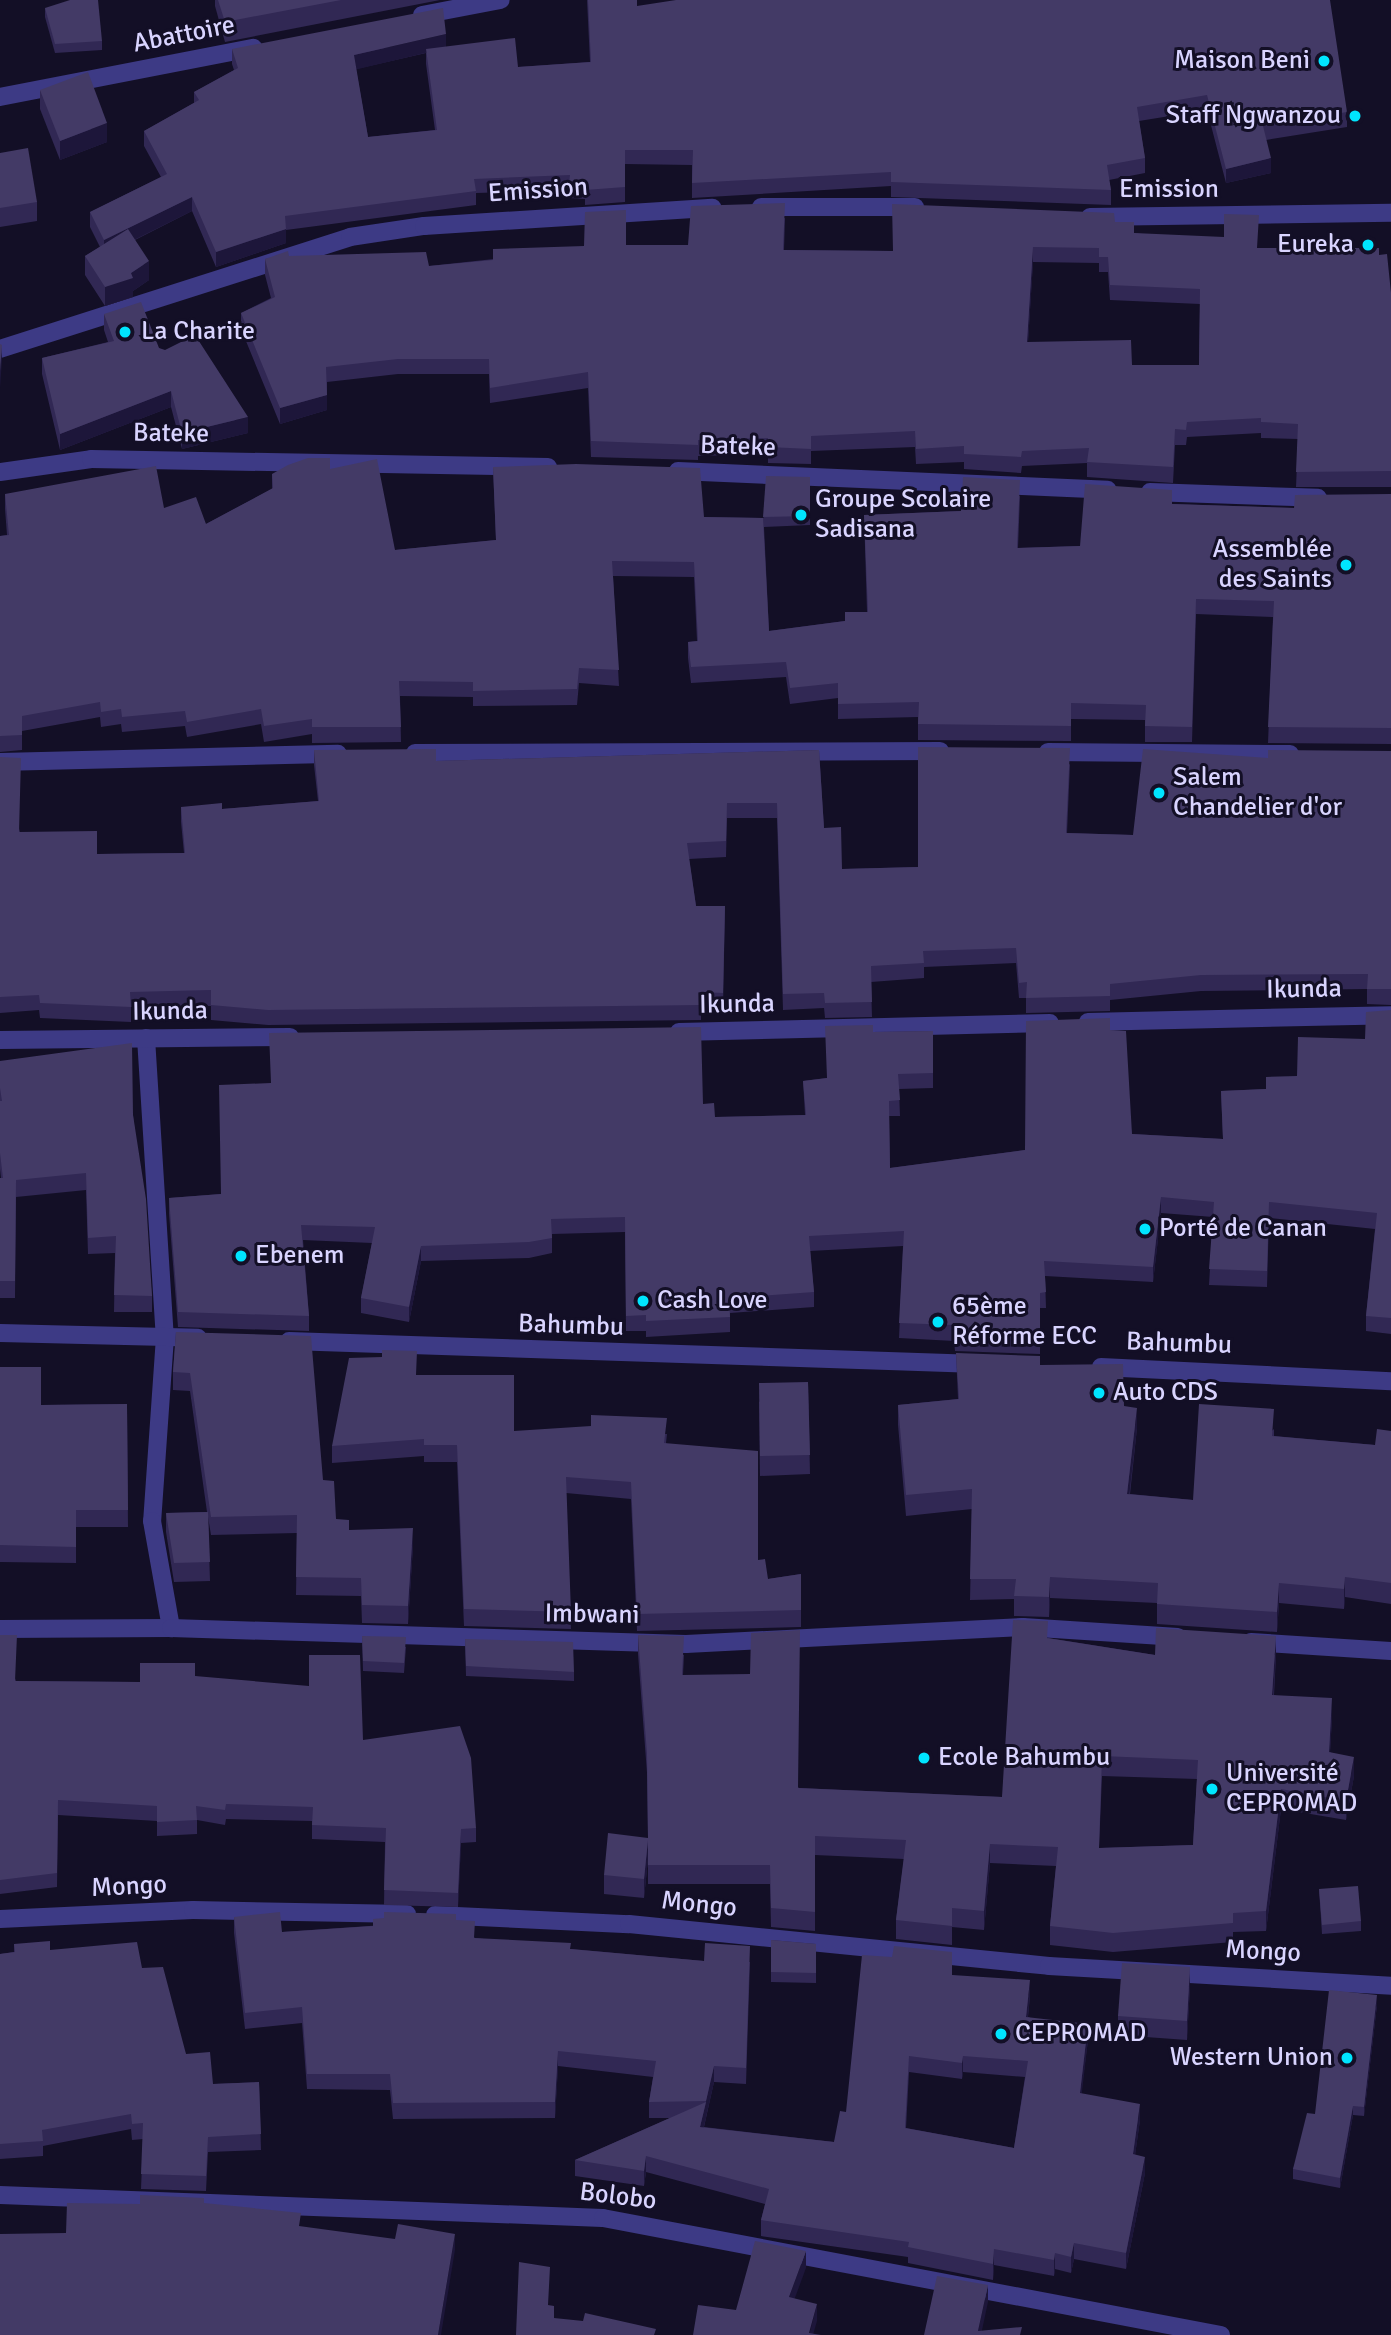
<!DOCTYPE html>
<meta charset="utf-8">
<style>
body{margin:0}
#map{position:relative;width:1391px;height:2335px;overflow:hidden;background:#130f26;font-family:Signika,sans-serif}
div>[style]{position:absolute}
[style*='--x']{left:calc(var(--x)*1px);top:calc(var(--y)*1px);width:calc(var(--w)*1px);rotate:calc(var(--a)*1deg)}
.street>*{height:18px;margin:-9px;padding:0 9px;transform-origin:9px;border-radius:9px;background:#3d3a85}
.wall>*{inset:0;background:#312854}
.shaded-wall>*{inset:0;background:#1d163a}
.building>*{inset:0;background:#433a66}
.dots>*{width:19px;height:19px;translate:-50% -50%;box-sizing:border-box;border:4px solid #130f26;border-radius:50%}
span{translate:-50% -50%;white-space:nowrap;text-align:center;line-height:1.15;-webkit-text-stroke:6px #130f26;paint-order:stroke}
.street-label{font-size:26px;color:#d9d4ff}
.poi-label{font-size:26px;color:#d9d4ff}
.right{translate:-100% -50%;text-align:right}
.left{translate:0 -50%;text-align:left}
</style>
<div id="map">
<div class="street">
<div style="--x:422;--y:15;--w:80;--a:-10.8"></div>
<div style="--x:0;--y:97;--w:258;--a:-11"></div>
<div style="--x:761;--y:207;--w:154;--a:0"></div>
<div style="--x:1090;--y:217;--w:301;--a:-0.8"></div>
<div style="--x:0;--y:349;--w:367;--a:-17.7"></div>
<div style="--x:350;--y:237;--w:75;--a:-8.5"></div>
<div style="--x:424;--y:226;--w:289;--a:-3.6"></div>
<div style="--x:678;--y:471;--w:430;--a:2.5"></div>
<div style="--x:0;--y:472;--w:92;--a:-8.1"></div>
<div style="--x:91;--y:459;--w:457;--a:1"></div>
<div style="--x:1150;--y:492;--w:168;--a:2"></div>
<div style="--x:1048;--y:752;--w:242;--a:0.5"></div>
<div style="--x:415;--y:753;--w:525;--a:-0.22"></div>
<div style="--x:0;--y:762;--w:338;--a:-1.4"></div>
<div style="--x:1088;--y:1022;--w:303;--a:-1.3"></div>
<div style="--x:679;--y:1032;--w:371;--a:-1.4"></div>
<div style="--x:146;--y:1038;--w:300;--a:86.4"></div>
<div style="--x:165;--y:1337;--w:184;--a:94"></div>
<div style="--x:152;--y:1521;--w:109;--a:79.9"></div>
<div style="--x:0;--y:1040;--w:290;--a:-0.6"></div>
<div style="--x:0;--y:1333;--w:198;--a:1.4"></div>
<div style="--x:289;--y:1341;--w:689;--a:1.91"></div>
<div style="--x:1101;--y:1367;--w:290;--a:2.8"></div>
<div style="--x:0;--y:1629;--w:171;--a:-0.3"></div>
<div style="--x:171;--y:1628;--w:515;--a:1.78"></div>
<div style="--x:686;--y:1644;--w:337;--a:-2.9"></div>
<div style="--x:1023;--y:1627;--w:155;--a:3.7"></div>
<div style="--x:1251;--y:1642;--w:140;--a:3.7"></div>
<div style="--x:435;--y:1915;--w:194;--a:2.7"></div>
<div style="--x:629;--y:1924;--w:422;--a:5.7"></div>
<div style="--x:1049;--y:1966;--w:343;--a:3.3"></div>
<div style="--x:0;--y:1919;--w:193;--a:-2.7"></div>
<div style="--x:193;--y:1910;--w:214;--a:1.1"></div>
<div style="--x:0;--y:2195;--w:603;--a:2.18"></div>
<div style="--x:603;--y:2218;--w:629;--a:10.72"></div>
</div>
<div class="wall">
<div style="clip-path:polygon(215px 0,440px 0,225px 42px,215px 6px)"></div>
<div style="clip-path:polygon(evenodd,587px 0,637px 6px,1347px 112px,1347px 127px,1266px 140px,1271px 173px,1226px 183px,1207px 110px,1139px 121px,1145px 158px,1145px 173px,1109px 180px,1111px 190px,1111px 205px,891px 197px,891px 186px,692px 198px,692px 165px,625px 164px,625px 202px,585px 205px,585px 199px,569px 198px,569px 190px,476px 193px,476px 205px,286px 230px,286px 243px,216px 267px,192px 211px,135px 240px,149px 280px,133px 291px,133px 297px,105px 306px,85px 275px,85px 256px,100px 247px,90px 227px,90px 212px,161px 177px,144px 146px,144px 131px,194px 103px,194px 92px,234px 70px,232px 64px,232px 49px,446px 47px,518px 67px,590px 62px,587px 0,426px 53px,426px 64px,435px 130px,368px 137px,356px 69px,426px 53px)"></div>
<div style="clip-path:polygon(45px 8px,102px 41px,102px 50px,55px 53px,45px 17px)"></div>
<div style="clip-path:polygon(40px 90px,107px 142px,60px 160px,40px 109px)"></div>
<div style="clip-path:polygon(0 153px,37px 202px,37px 221px,0 227px)"></div>
<div style="clip-path:polygon(evenodd,785px 218px,784px 250px,892px 251px,1115px 222px,1134px 233px,1258px 248px,1379px 255px,1391px 293px,1391px 487px,1296px 487px,1298px 439px,1261px 438px,1261px 433px,1187px 437px,1186px 445px,1175px 445px,1173px 483px,1087px 477px,1087px 463px,1022px 466px,1021px 473px,964px 469px,964px 462px,916px 464px,915px 447px,811px 451px,811px 464px,768px 463px,768px 454px,698px 456px,698px 460px,591px 457px,588px 388px,490px 403px,489px 374px,398px 374px,327px 382px,327px 410px,280px 424px,241px 329px,241px 313px,271px 298px,265px 275px,265px 259px,289px 256px,429px 266px,626px 245px,688px 245px,785px 218px,1033px 262px,1099px 263px,1099px 272px,1108px 272px,1110px 300px,1200px 304px,1199px 365px,1132px 365px,1028px 342px,1033px 262px)"></div>
<div style="clip-path:polygon(104px 314px,159px 348px,248px 433px,182px 449px,171px 407px,60px 450px,42px 374px,42px 358px,108px 342px,104px 330px)"></div>
<div style="clip-path:polygon(493px 467px,704px 517px,763px 518px,810px 477px,810px 525px,764px 527px,769px 631px,845px 621px,867px 612px,864px 515px,961px 511px,1020px 496px,1018px 548px,1080px 546px,1172px 504px,1294px 508px,1391px 494px,1391px 744px,1268px 743px,1273px 617px,1196px 614px,1192px 742px,1145px 742px,1145px 720px,1071px 719px,1071px 741px,918px 740px,918px 717px,838px 719px,838px 698px,790px 704px,786px 677px,691px 683px,688px 658px,688px 642px,697px 641px,694px 577px,613px 576px,619px 686px,579px 683px,577px 705px,473px 706px,473px 697px,400px 696px,401px 742px,312px 743px,312px 734px,264px 742px,261px 724px,187px 737px,185px 726px,122px 732px,121px 724px,101px 727px,100px 717px,22px 731px,22px 750px,0 752px,0 536px,7px 535px,5px 509px,5px 494px,164px 508px,206px 524px,272px 489px,272px 474px,330px 469px,395px 550px,496px 540px)"></div>
<div style="clip-path:polygon(314px 750px,436px 761px,819px 750px,824px 828px,842px 869px,918px 867px,1070px 764px,1067px 833px,1133px 835px,1268px 758px,1391px 751px,1391px 1005px,1367px 1004px,1367px 989px,1201px 991px,1110px 1000px,1110px 1011px,1026px 1013px,1026px 998px,1019px 998px,1016px 963px,924px 967px,924px 978px,871px 982px,872px 1017px,825px 1018px,824px 1008px,783px 1010px,777px 818px,727px 818px,726px 857px,689px 859px,696px 906px,725px 906px,723px 1008px,701px 1008px,701px 1020px,268px 1025px,211px 1020px,211px 1006px,131px 1007px,131px 1022px,40px 1018px,39px 1010px,0 1013px,0 757px,20px 832px,97px 854px,184px 853px,181px 822px,181px 807px,222px 809px,318px 801px,314px 765px)"></div>
<div style="clip-path:polygon(1391px 1010px,1391px 1334px,1366px 1331px,1366px 1316px,1375px 1229px,1269px 1218px,1267px 1287px,1209px 1285px,1213px 1217px,1161px 1213px,1153px 1282px,1045px 1276px,1046px 1308px,1040px 1308px,1040px 1354px,955px 1351px,954px 1341px,899px 1338px,903px 1246px,810px 1251px,814px 1292px,814px 1307px,730px 1313px,730px 1332px,646px 1337px,646px 1331px,626px 1331px,625px 1232px,552px 1234px,552px 1253px,529px 1258px,421px 1261px,409px 1322px,361px 1313px,361px 1298px,372px 1243px,303px 1240px,309px 1316px,309px 1331px,178px 1327px,169px 1214px,169px 1198px,221px 1194px,703px 1104px,715px 1117px,805px 1115px,803px 1081px,827px 1078px,873px 1032px,933px 1031px,933px 1088px,899px 1089px,900px 1116px,889px 1116px,890px 1168px,1025px 1150px,1110px 1030px,1132px 1134px,1223px 1139px,1221px 1091px,1266px 1089px,1297px 1076px,1365px 1039px)"></div>
<div style="clip-path:polygon(0 1061px,133px 1115px,152px 1296px,152px 1312px,114px 1312px,115px 1253px,88px 1254px,86px 1190px,16px 1197px,15px 1298px,0 1298px,0 1178px,1px 1178px,0 1169px)"></div>
<div style="clip-path:polygon(176px 1332px,323px 1480px,336px 1519px,349px 1530px,413px 1546px,408px 1624px,362px 1623px,361px 1596px,296px 1595px,297px 1533px,211px 1535px,208px 1517px,210px 1581px,174px 1582px,166px 1532px,166px 1513px,207px 1512px,190px 1391px,173px 1390px,173px 1372px)"></div>
<div style="clip-path:polygon(956px 1353px,1040px 1365px,1124px 1406px,1137px 1428px,1130px 1494px,1193px 1500px,1274px 1429px,1274px 1436px,1375px 1445px,1391px 1431px,1391px 1604px,1345px 1597px,1344px 1609px,1279px 1603px,1277px 1632px,1157px 1624px,1157px 1603px,1050px 1598px,1049px 1617px,1014px 1616px,1014px 1599px,970px 1600px,972px 1509px,906px 1516px,898px 1425px,898px 1405px,958px 1399px)"></div>
<div style="clip-path:polygon(0 1367px,41px 1405px,127px 1404px,128px 1527px,76px 1527px,76px 1563px,0 1562px)"></div>
<div style="clip-path:polygon(416px 1375px,514px 1431px,667px 1434px,666px 1443px,758px 1560px,768px 1579px,801px 1574px,801px 1627px,637px 1631px,631px 1499px,566px 1493px,571px 1629px,464px 1626px,457px 1462px,424px 1462px,424px 1456px,332px 1463px,332px 1446px)"></div>
<div style="clip-path:polygon(808px 1382px,810px 1474px,760px 1476px,759px 1402px)"></div>
<div style="clip-path:polygon(0 1635px,16px 1681px,140px 1682px,195px 1676px,363px 1740px,476px 1828px,476px 1842px,461px 1843px,458px 1907px,384px 1905px,385px 1842px,312px 1839px,312px 1821px,226px 1819px,225px 1825px,197px 1820px,197px 1834px,157px 1836px,157px 1821px,58px 1815px,57px 1887px,0 1894px)"></div>
<div style="clip-path:polygon(evenodd,638px 1635px,684px 1655px,683px 1675px,799px 1788px,1002px 1797px,1048px 1638px,1155px 1655px,1276px 1655px,1274px 1695px,1332px 1718px,1330px 1752px,1354px 1776px,1346px 1820px,1281px 1809px,1266px 1931px,1233px 1932px,1233px 1942px,1113px 1952px,1050px 1945px,1050px 1926px,1056px 1866px,990px 1863px,984px 1930px,952px 1927px,952px 1945px,896px 1939px,896px 1920px,904px 1859px,815px 1855px,815px 1931px,771px 1927px,770px 1884px,648px 1884px,648px 1859px,644px 1898px,604px 1894px,604px 1875px,648px 1838px,647px 1773px,638px 1654px,638px 1635px,1102px 1776px,1197px 1779px,1193px 1845px,1099px 1848px,1102px 1776px)"></div>
<div style="clip-path:polygon(362px 1636px,406px 1647px,404px 1673px,363px 1671px)"></div>
<div style="clip-path:polygon(465px 1639px,574px 1672px,574px 1681px,466px 1676px)"></div>
<div style="clip-path:polygon(1319px 1889px,1361px 1921px,1361px 1931px,1322px 1934px)"></div>
<div style="clip-path:polygon(evenodd,234px 1917px,282px 1932px,456px 1920px,475px 1938px,571px 1949px,704px 1961px,750px 1962px,746px 2084px,714px 2082px,704px 2127px,834px 2142px,846px 2112px,952px 1975px,1030px 1996px,1028px 2017px,1088px 2040px,1081px 2094px,1140px 2120px,1135px 2155px,1145px 2173px,1126px 2269px,1074px 2259px,1071px 2273px,1055px 2269px,1054px 2276px,994px 2265px,993px 2280px,908px 2263px,908px 2257px,761px 2236px,761px 2220px,765px 2204px,646px 2172px,644px 2186px,575px 2176px,575px 2160px,670px 2118px,649px 2118px,649px 2102px,653px 2077px,558px 2066px,555px 2118px,393px 2119px,390px 2090px,307px 2089px,302px 2023px,245px 2029px,234px 1933px,234px 1917px,909px 2072px,962px 2079px,963px 2072px,1025px 2077px,1014px 2148px,906px 2128px,909px 2072px)"></div>
<div style="clip-path:polygon(771px 1940px,816px 1944px,816px 1983px,771px 1982px)"></div>
<div style="clip-path:polygon(14px 1944px,50px 1950px,142px 1968px,186px 2054px,213px 2084px,259px 2082px,261px 2150px,208px 2152px,206px 2191px,141px 2189px,143px 2139px,132px 2140px,131px 2129px,43px 2146px,43px 2156px,0 2159px,0 1954px,14px 1952px)"></div>
<div style="clip-path:polygon(1190px 1986px,1187px 2040px,1118px 2035px,1118px 2016px)"></div>
<div style="clip-path:polygon(1377px 2005px,1364px 2116px,1353px 2115px,1340px 2188px,1293px 2179px,1293px 2169px,1315px 2114px)"></div>
</div>
<div class="shaded-wall">
<div style="clip-path:polygon(446px 34px,446px 48px,354px 70px,354px 55px)"></div>
<div style="clip-path:polygon(107px 123px,107px 142px,60px 160px,60px 141px)"></div>
<div style="clip-path:polygon(1271px 158px,1271px 173px,1226px 183px,1226px 169px)"></div>
<div style="clip-path:polygon(192px 197px,192px 211px,104px 255px,104px 240px)"></div>
<div style="clip-path:polygon(286px 229px,286px 243px,216px 267px,216px 252px)"></div>
<div style="clip-path:polygon(1033px 247px,1033px 262px,1027px 358px,1027px 342px)"></div>
<div style="clip-path:polygon(149px 261px,149px 280px,133px 291px,133px 297px,105px 306px,105px 287px,131px 273px)"></div>
<div style="clip-path:polygon(2px 345px,2px 360px,0 388px,0 372px)"></div>
<div style="clip-path:polygon(171px 391px,171px 407px,60px 450px,60px 434px)"></div>
<div style="clip-path:polygon(327px 395px,327px 410px,280px 424px,280px 408px)"></div>
<div style="clip-path:polygon(248px 417px,248px 433px,182px 449px,182px 433px)"></div>
<div style="clip-path:polygon(1161px 1197px,1161px 1213px,1153px 1282px,1153px 1267px)"></div>
<div style="clip-path:polygon(421px 1246px,421px 1261px,409px 1322px,409px 1307px)"></div>
<div style="clip-path:polygon(1137px 1408px,1137px 1428px,1127px 1514px,1127px 1494px)"></div>
<div style="clip-path:polygon(413px 1528px,413px 1546px,408px 1624px,408px 1606px)"></div>
<div style="clip-path:polygon(1050px 1577px,1050px 1598px,1049px 1617px,1049px 1597px)"></div>
<div style="clip-path:polygon(1345px 1577px,1345px 1597px,1344px 1609px,1344px 1589px)"></div>
<div style="clip-path:polygon(1279px 1583px,1279px 1603px,1277px 1632px,1277px 1612px)"></div>
<div style="clip-path:polygon(1276px 1636px,1276px 1655px,1272px 1714px,1272px 1695px)"></div>
<div style="clip-path:polygon(1332px 1698px,1332px 1718px,1329px 1771px,1329px 1752px)"></div>
<div style="clip-path:polygon(1354px 1757px,1354px 1776px,1346px 1820px,1346px 1801px)"></div>
<div style="clip-path:polygon(1281px 1789px,1281px 1809px,1266px 1931px,1266px 1911px)"></div>
<div style="clip-path:polygon(461px 1829px,461px 1843px,458px 1907px,458px 1893px)"></div>
<div style="clip-path:polygon(648px 1840px,648px 1859px,644px 1898px,644px 1879px)"></div>
<div style="clip-path:polygon(990px 1844px,990px 1863px,984px 1930px,984px 1911px)"></div>
<div style="clip-path:polygon(1190px 1967px,1190px 1986px,1187px 2040px,1187px 2021px)"></div>
<div style="clip-path:polygon(1030px 1980px,1030px 1996px,1026px 2033px,1026px 2017px)"></div>
<div style="clip-path:polygon(1377px 1995px,1377px 2005px,1364px 2116px,1364px 2107px)"></div>
<div style="clip-path:polygon(1088px 2024px,1088px 2040px,1080px 2109px,1080px 2093px)"></div>
<div style="clip-path:polygon(558px 2051px,558px 2066px,555px 2118px,555px 2102px)"></div>
<div style="clip-path:polygon(963px 2056px,963px 2072px,962px 2079px,962px 2063px)"></div>
<div style="clip-path:polygon(714px 2066px,714px 2082px,706px 2117px,706px 2101px)"></div>
<div style="clip-path:polygon(706px 2102px,706px 2118px,700px 2142px,700px 2127px)"></div>
<div style="clip-path:polygon(1140px 2104px,1140px 2120px,1133px 2170px,1133px 2154px)"></div>
<div style="clip-path:polygon(1353px 2106px,1353px 2115px,1340px 2188px,1340px 2178px)"></div>
<div style="clip-path:polygon(646px 2156px,646px 2172px,644px 2186px,644px 2171px)"></div>
<div style="clip-path:polygon(1145px 2157px,1145px 2173px,1126px 2269px,1126px 2253px)"></div>
<div style="clip-path:polygon(455px 2234px,455px 2250px,441px 2335px,438px 2335px)"></div>
<div style="clip-path:polygon(1074px 2243px,1074px 2259px,1071px 2273px,1071px 2257px)"></div>
<div style="clip-path:polygon(994px 2249px,994px 2265px,993px 2280px,993px 2264px)"></div>
<div style="clip-path:polygon(806px 2251px,806px 2268px,789px 2314px,789px 2297px)"></div>
<div style="clip-path:polygon(1055px 2253px,1055px 2269px,1054px 2276px,1054px 2260px)"></div>
<div style="clip-path:polygon(988px 2285px,988px 2302px,981px 2335px,978px 2331px)"></div>
<div style="clip-path:polygon(817px 2304px,817px 2321px,813px 2335px,809px 2335px)"></div>
</div>
<div class="building">
<div style="clip-path:polygon(70px 0,98px 0,102px 41px,55px 44px,45px 8px)"></div>
<div style="clip-path:polygon(218px 0,341px 0,225px 22px)"></div>
<div style="clip-path:polygon(588px 0,637px 0,637px 6px,676px 0,1330px 0,1347px 112px,1263px 126px,1271px 158px,1226px 169px,1207px 95px,1137px 107px,1145px 158px,1107px 165px,1111px 190px,891px 182px,891px 172px,692px 183px,693px 150px,625px 150px,625px 187px,585px 190px,585px 184px,569px 184px,570px 175px,474px 179px,476px 191px,285px 216px,286px 229px,216px 252px,192px 197px,104px 240px,90px 212px,167px 174px,144px 131px,199px 100px,194px 92px,238px 68px,232px 49px,443px 8px,446px 34px,354px 55px,368px 137px,437px 130px,426px 49px,515px 38px,518px 67px,591px 62px)"></div>
<div style="clip-path:polygon(88px 72px,107px 123px,60px 141px,40px 90px)"></div>
<div style="clip-path:polygon(28px 148px,37px 202px,0 208px,0 153px)"></div>
<div style="clip-path:polygon(evenodd,785px 203px,783px 250px,893px 251px,892px 204px,1114px 213px,1115px 222px,1134px 222px,1134px 233px,1224px 237px,1224px 214px,1259px 215px,1257px 248px,1379px 248px,1379px 255px,1387px 254px,1391px 293px,1391px 471px,1296px 472px,1298px 424px,1261px 422px,1261px 418px,1187px 422px,1186px 430px,1175px 429px,1173px 467px,1087px 462px,1089px 448px,1022px 451px,1021px 457px,964px 454px,964px 446px,916px 449px,915px 431px,811px 436px,811px 449px,768px 447px,768px 438px,698px 440px,698px 445px,591px 441px,588px 372px,490px 388px,489px 359px,398px 359px,326px 367px,327px 395px,280px 408px,241px 313px,275px 297px,265px 259px,288px 251px,289px 256px,426px 252px,429px 266px,493px 260px,493px 249px,584px 246px,585px 212px,626px 210px,626px 245px,688px 245px,691px 206px,785px 203px,1033px 247px,1099px 248px,1099px 257px,1108px 257px,1110px 285px,1200px 289px,1199px 365px,1132px 365px,1131px 340px,1027px 342px,1033px 247px)"></div>
<div style="clip-path:polygon(128px 229px,149px 261px,131px 273px,133px 278px,105px 287px,85px 256px)"></div>
<div style="clip-path:polygon(141px 302px,159px 348px,165px 350px,195px 335px,248px 417px,182px 433px,171px 391px,60px 434px,42px 358px,114px 341px,104px 314px)"></div>
<div style="clip-path:polygon(0 344px,2px 345px,0 372px)"></div>
<div style="clip-path:polygon(308px 458px,330px 458px,330px 469px,377px 459px,395px 550px,496px 540px,493px 467px,576px 464px,700px 468px,704px 517px,763px 518px,769px 631px,845px 621px,845px 612px,868px 612px,864px 515px,961px 511px,963px 477px,1020px 480px,1017px 548px,1080px 546px,1085px 484px,1172px 490px,1172px 504px,1294px 508px,1295px 495px,1391px 494px,1391px 728px,1268px 727px,1274px 601px,1196px 599px,1192px 727px,1145px 726px,1146px 705px,1071px 703px,1071px 726px,918px 724px,919px 702px,838px 704px,838px 683px,790px 688px,786px 662px,691px 667px,688px 642px,698px 641px,694px 562px,612px 561px,619px 670px,579px 668px,577px 689px,473px 691px,473px 682px,399px 681px,401px 727px,312px 727px,312px 719px,264px 726px,261px 709px,187px 722px,185px 711px,122px 717px,121px 709px,101px 712px,100px 702px,22px 716px,22px 735px,0 736px,0 536px,9px 535px,5px 494px,156px 466px,164px 508px,196px 497px,206px 524px,273px 488px,272px 474px,288px 465px)"></div>
<div style="clip-path:polygon(766px 476px,810px 477px,810px 516px,763px 517px)"></div>
<div style="clip-path:polygon(918px 747px,1070px 748px,1066px 833px,1133px 835px,1143px 749px,1268px 758px,1268px 750px,1391px 751px,1391px 989px,1367px 989px,1368px 974px,1201px 975px,1110px 984px,1110px 996px,1026px 998px,1027px 982px,1019px 983px,1016px 948px,923px 951px,924px 963px,871px 966px,872px 1002px,825px 1003px,824px 993px,783px 994px,777px 803px,727px 803px,726px 841px,687px 843px,696px 906px,725px 906px,723px 993px,700px 992px,701px 1005px,268px 1010px,211px 1005px,211px 990px,130px 992px,131px 1007px,40px 1003px,39px 995px,0 997px,0 757px,21px 758px,19px 832px,97px 831px,97px 854px,185px 853px,181px 807px,222px 803px,222px 809px,319px 801px,314px 750px,436px 749px,436px 761px,819px 750px,824px 828px,841px 827px,842px 869px,918px 867px)"></div>
<div style="clip-path:polygon(1391px 1010px,1391px 1318px,1366px 1316px,1377px 1213px,1269px 1202px,1267px 1271px,1209px 1269px,1214px 1202px,1161px 1197px,1153px 1267px,1044px 1261px,1046px 1292px,1040px 1293px,1040px 1338px,955px 1336px,954px 1325px,899px 1323px,904px 1231px,809px 1236px,814px 1292px,729px 1298px,730px 1317px,646px 1321px,646px 1315px,626px 1316px,625px 1217px,551px 1219px,552px 1238px,529px 1242px,421px 1246px,409px 1307px,361px 1298px,375px 1227px,301px 1225px,309px 1316px,178px 1312px,169px 1198px,221px 1194px,219px 1085px,271px 1083px,269px 1033px,701px 1027px,703px 1104px,714px 1103px,715px 1117px,806px 1115px,803px 1081px,827px 1078px,825px 1026px,873px 1025px,873px 1032px,933px 1031px,933px 1073px,898px 1074px,900px 1100px,889px 1101px,890px 1168px,1025px 1150px,1026px 1021px,1110px 1018px,1110px 1030px,1126px 1031px,1132px 1134px,1223px 1139px,1221px 1091px,1266px 1089px,1266px 1077px,1297px 1076px,1298px 1037px,1365px 1039px,1366px 1012px)"></div>
<div style="clip-path:polygon(132px 1043px,133px 1115px,146px 1199px,152px 1296px,114px 1295px,116px 1236px,88px 1238px,86px 1173px,16px 1180px,15px 1281px,0 1281px,0 1178px,3px 1178px,0 1153px,0 1101px,2px 1101px,0 1088px,0 1061px)"></div>
<div style="clip-path:polygon(176px 1332px,311px 1336px,323px 1480px,334px 1481px,336px 1519px,349px 1520px,349px 1530px,413px 1528px,408px 1606px,362px 1605px,361px 1578px,296px 1577px,297px 1515px,211px 1517px,190px 1373px,173px 1372px)"></div>
<div style="clip-path:polygon(382px 1350px,417px 1351px,416px 1375px,514px 1375px,514px 1431px,591px 1426px,591px 1415px,667px 1418px,664px 1443px,758px 1451px,758px 1560px,765px 1559px,768px 1579px,801px 1574px,801px 1610px,637px 1614px,631px 1482px,566px 1477px,571px 1612px,464px 1609px,457px 1445px,424px 1445px,424px 1439px,332px 1446px,349px 1358px,382px 1357px)"></div>
<div style="clip-path:polygon(956px 1353px,1040px 1356px,1040px 1365px,1123px 1364px,1124px 1406px,1137px 1408px,1127px 1494px,1193px 1500px,1199px 1404px,1274px 1409px,1272px 1436px,1375px 1445px,1377px 1429px,1391px 1431px,1391px 1583px,1345px 1577px,1344px 1589px,1279px 1583px,1277px 1612px,1157px 1604px,1158px 1583px,1050px 1577px,1049px 1597px,1014px 1596px,1016px 1579px,970px 1579px,972px 1489px,906px 1495px,898px 1405px,959px 1399px)"></div>
<div style="clip-path:polygon(0 1367px,41px 1367px,41px 1405px,127px 1404px,128px 1510px,76px 1510px,76px 1547px,0 1545px)"></div>
<div style="clip-path:polygon(808px 1382px,810px 1455px,760px 1456px,759px 1383px)"></div>
<div style="clip-path:polygon(208px 1512px,210px 1562px,174px 1563px,166px 1513px)"></div>
<div style="clip-path:polygon(evenodd,1013px 1620px,1048px 1621px,1047px 1638px,1155px 1655px,1156px 1628px,1276px 1636px,1272px 1695px,1332px 1698px,1329px 1752px,1354px 1757px,1346px 1801px,1281px 1789px,1266px 1911px,1233px 1913px,1233px 1923px,1113px 1933px,1050px 1926px,1058px 1847px,990px 1844px,984px 1911px,952px 1908px,952px 1926px,896px 1920px,906px 1840px,815px 1836px,815px 1912px,771px 1908px,770px 1865px,648px 1865px,648px 1840px,644px 1879px,604px 1875px,608px 1833px,648px 1838px,647px 1754px,638px 1635px,684px 1636px,682px 1675px,750px 1674px,751px 1633px,800px 1630px,798px 1788px,1002px 1797px,1013px 1620px,1102px 1756px,1198px 1760px,1193px 1845px,1099px 1848px,1102px 1756px)"></div>
<div style="clip-path:polygon(0 1635px,17px 1635px,15px 1681px,140px 1682px,140px 1663px,195px 1663px,195px 1676px,309px 1686px,309px 1655px,360px 1655px,363px 1740px,460px 1726px,471px 1758px,476px 1828px,461px 1829px,458px 1893px,384px 1890px,386px 1828px,312px 1825px,313px 1807px,226px 1804px,225px 1810px,196px 1806px,197px 1820px,157px 1822px,157px 1806px,58px 1800px,57px 1873px,0 1880px)"></div>
<div style="clip-path:polygon(362px 1636px,406px 1637px,404px 1663px,363px 1661px)"></div>
<div style="clip-path:polygon(465px 1639px,573px 1642px,574px 1672px,466px 1666px)"></div>
<div style="clip-path:polygon(1358px 1886px,1361px 1921px,1322px 1925px,1319px 1889px)"></div>
<div style="clip-path:polygon(280px 1912px,282px 1932px,373px 1926px,373px 1919px,384px 1918px,384px 1912px,456px 1914px,456px 1920px,475px 1921px,474px 1938px,571px 1943px,570px 1949px,704px 1961px,705px 1943px,750px 1946px,746px 2068px,714px 2066px,706px 2101px,649px 2102px,656px 2061px,558px 2051px,555px 2102px,393px 2103px,390px 2074px,307px 2074px,302px 2007px,245px 2013px,234px 1917px)"></div>
<div style="clip-path:polygon(771px 1940px,816px 1944px,816px 1973px,771px 1972px)"></div>
<div style="clip-path:polygon(50px 1941px,50px 1950px,137px 1942px,142px 1968px,163px 1967px,186px 2054px,210px 2052px,213px 2084px,259px 2082px,261px 2134px,208px 2137px,206px 2176px,141px 2174px,143px 2123px,132px 2124px,131px 2114px,42px 2130px,43px 2141px,0 2144px,0 1954px,15px 1952px,14px 1944px)"></div>
<div style="clip-path:polygon(evenodd,894px 1946px,952px 1952px,952px 1975px,1030px 1980px,1026px 2017px,1088px 2024px,1080px 2093px,1140px 2104px,1133px 2154px,1145px 2157px,1126px 2253px,1074px 2243px,1071px 2257px,1055px 2253px,1054px 2260px,994px 2249px,993px 2264px,908px 2247px,909px 2242px,761px 2220px,769px 2189px,646px 2156px,644px 2171px,575px 2160px,706px 2102px,700px 2127px,834px 2142px,840px 2111px,846px 2112px,862px 1955px,892px 1957px,894px 1946px,909px 2056px,962px 2063px,963px 2056px,1028px 2061px,1014px 2148px,905px 2128px,909px 2056px)"></div>
<div style="clip-path:polygon(1122px 1963px,1190px 1967px,1187px 2021px,1118px 2016px)"></div>
<div style="clip-path:polygon(1329px 1990px,1377px 1995px,1364px 2107px,1353px 2106px,1340px 2178px,1293px 2169px,1307px 2113px,1315px 2114px)"></div>
<div style="clip-path:polygon(140px 2195px,204px 2198px,204px 2203px,301px 2213px,299px 2226px,395px 2239px,398px 2224px,455px 2234px,438px 2335px,0 2335px,0 2234px,66px 2233px,67px 2203px,140px 2204px)"></div>
<div style="clip-path:polygon(755px 2241px,806px 2251px,789px 2297px,817px 2304px,809px 2333px,821px 2335px,693px 2335px,698px 2305px,736px 2310px)"></div>
<div style="clip-path:polygon(519px 2262px,550px 2267px,548px 2305px,554px 2306px,554px 2318px,583px 2321px,585px 2313px,656px 2329px,654px 2335px,516px 2335px)"></div>
<div style="clip-path:polygon(937px 2276px,988px 2285px,978px 2331px,1022px 2327px,1020px 2335px,924px 2335px)"></div>
</div>
<div class="dots">
<div style="left:1324px;top:61px;background:#00e5ff"></div>
<div style="left:1355px;top:116px;background:#00e5ff"></div>
<div style="left:1368px;top:245px;background:#00e5ff"></div>
<div style="left:125px;top:332px;background:#00e5ff"></div>
<div style="left:801px;top:515px;background:#00e5ff"></div>
<div style="left:1346px;top:565px;background:#00e5ff"></div>
<div style="left:1159px;top:793px;background:#00e5ff"></div>
<div style="left:1145px;top:1229px;background:#00e5ff"></div>
<div style="left:241px;top:1256px;background:#00e5ff"></div>
<div style="left:643px;top:1301px;background:#00e5ff"></div>
<div style="left:938px;top:1322px;background:#00e5ff"></div>
<div style="left:1099px;top:1393px;background:#00e5ff"></div>
<div style="left:924px;top:1758px;background:#00e5ff"></div>
<div style="left:1212px;top:1789px;background:#00e5ff"></div>
<div style="left:1001px;top:2034px;background:#00e5ff"></div>
<div style="left:1347px;top:2058px;background:#00e5ff"></div>
</div>
<div class="street-label">
<span style="left:184px;top:35px;rotate:-11deg">Abattoire</span>
<span style="left:1169px;top:190px">Emission</span>
<span style="left:538px;top:191px;rotate:-4deg">Emission</span>
<span style="left:171px;top:434px;rotate:1deg">Bateke</span>
<span style="left:738px;top:447px;rotate:2deg">Bateke</span>
<span style="left:1304px;top:990px;rotate:-1deg">Ikunda</span>
<span style="left:737px;top:1005px;rotate:-1deg">Ikunda</span>
<span style="left:170px;top:1012px;rotate:-1deg">Ikunda</span>
<span style="left:571px;top:1326px;rotate:2deg">Bahumbu</span>
<span style="left:1179px;top:1344px;rotate:2deg">Bahumbu</span>
<span style="left:592px;top:1615px;rotate:1deg">Imbwani</span>
<span style="left:129px;top:1887px;rotate:-3deg">Mongo</span>
<span style="left:699px;top:1905px;rotate:6deg">Mongo</span>
<span style="left:1263px;top:1952px;rotate:3deg">Mongo</span>
<span style="left:618px;top:2197px;rotate:7deg">Bolobo</span>
</div>
<div class="poi-label">
<span class="right" style="left:1310px;top:61px">Maison Beni</span>
<span class="right" style="left:1341px;top:116px">Staff Ngwanzou</span>
<span class="right" style="left:1354px;top:245px">Eureka</span>
<span class="left" style="left:141px;top:332px">La Charite</span>
<span class="left" style="left:815px;top:515px">Groupe Scolaire<br>Sadisana</span>
<span class="right" style="left:1332px;top:565px">Assemblée<br>des Saints</span>
<span class="left" style="left:1173px;top:793px">Salem<br>Chandelier d'or</span>
<span class="left" style="left:1159px;top:1229px">Porté de Canan</span>
<span class="left" style="left:255px;top:1256px">Ebenem</span>
<span class="left" style="left:657px;top:1301px">Cash Love</span>
<span class="left" style="left:952px;top:1322px">65ème<br>Réforme ECC</span>
<span class="left" style="left:1113px;top:1393px">Auto CDS</span>
<span class="left" style="left:938px;top:1758px">Ecole Bahumbu</span>
<span class="left" style="left:1226px;top:1789px">Université<br>CEPROMAD</span>
<span class="left" style="left:1015px;top:2034px">CEPROMAD</span>
<span class="right" style="left:1333px;top:2058px">Western Union</span>
</div>
</div>
